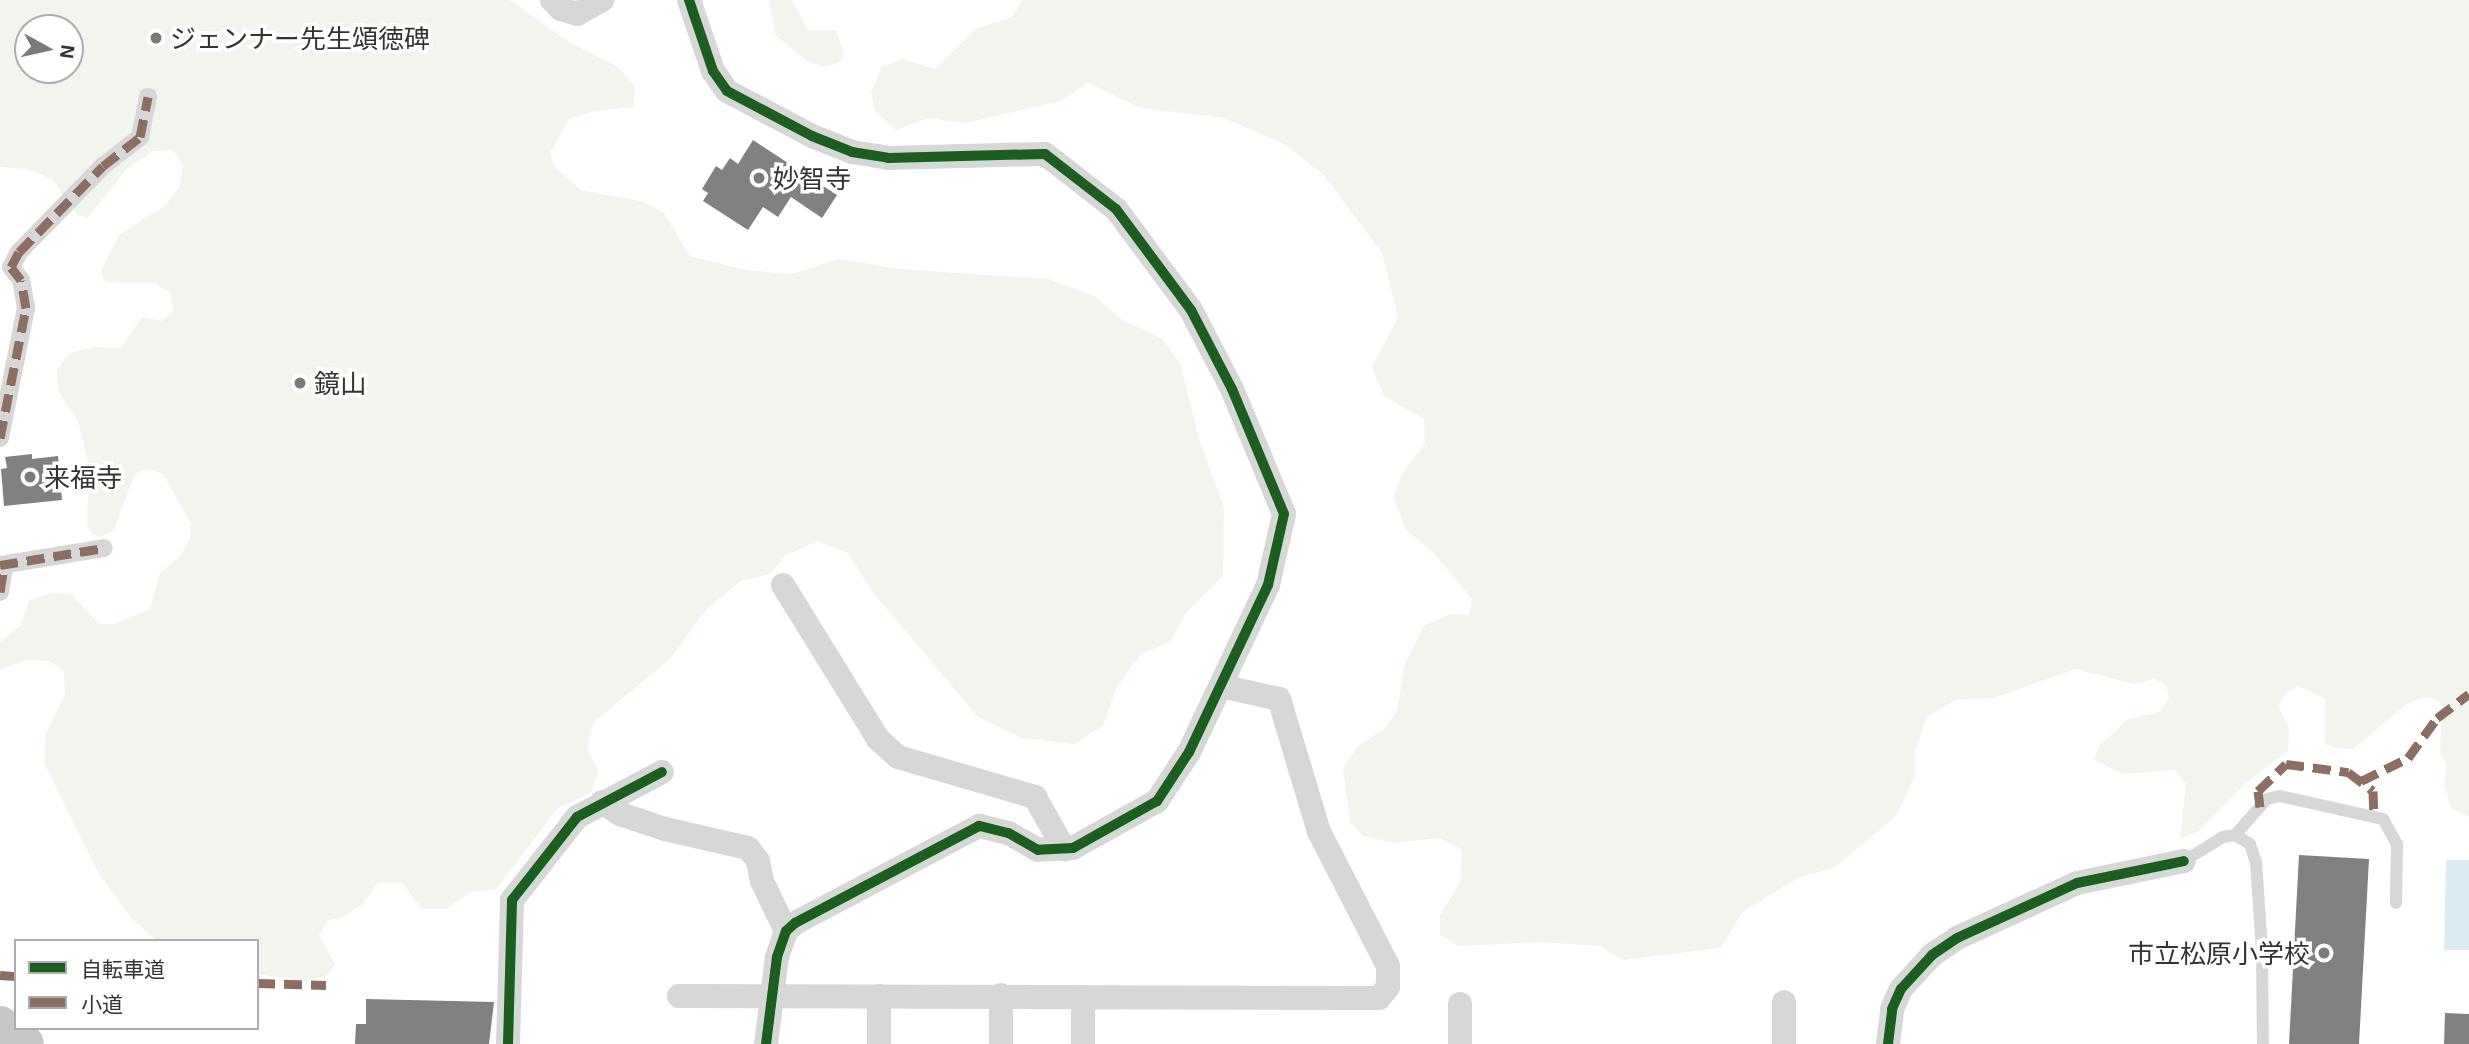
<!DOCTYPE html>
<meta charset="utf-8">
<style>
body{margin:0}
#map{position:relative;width:2469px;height:1044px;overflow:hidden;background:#fff;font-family:"Exo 2","Noto Sans JP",sans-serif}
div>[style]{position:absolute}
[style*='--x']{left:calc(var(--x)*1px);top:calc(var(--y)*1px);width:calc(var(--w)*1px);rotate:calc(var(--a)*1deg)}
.green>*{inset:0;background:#f1f5ed}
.water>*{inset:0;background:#ddebf3}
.building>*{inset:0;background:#818181}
.service>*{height:12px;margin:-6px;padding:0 6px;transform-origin:6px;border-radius:6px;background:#d7d7d7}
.pedestrian>*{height:18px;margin:-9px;padding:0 9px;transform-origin:9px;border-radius:9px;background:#d7d7d7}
.minor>*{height:24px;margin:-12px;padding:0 12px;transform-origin:12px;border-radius:12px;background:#d7d7d7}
.trunk>*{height:38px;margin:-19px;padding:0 19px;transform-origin:19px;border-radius:19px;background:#c7c7c7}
.quiet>*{height:9px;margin-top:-4.5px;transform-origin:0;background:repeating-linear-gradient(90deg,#8d6e63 0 18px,transparent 0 27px)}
.cycleway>*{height:10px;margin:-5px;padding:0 5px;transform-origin:5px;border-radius:5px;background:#1b5e20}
.dots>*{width:19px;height:19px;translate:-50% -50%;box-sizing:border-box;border:4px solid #fff;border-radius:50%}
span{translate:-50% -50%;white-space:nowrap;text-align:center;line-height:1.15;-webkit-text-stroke:7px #fff;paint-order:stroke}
.poi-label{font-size:26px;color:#333}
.left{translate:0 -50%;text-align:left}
.right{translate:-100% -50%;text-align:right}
.legend{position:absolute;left:14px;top:939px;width:245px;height:91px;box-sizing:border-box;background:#fff;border:2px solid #adadad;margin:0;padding:9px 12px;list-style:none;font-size:21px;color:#333}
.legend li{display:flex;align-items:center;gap:14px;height:35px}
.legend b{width:35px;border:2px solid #adadad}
.north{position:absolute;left:14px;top:14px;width:70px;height:70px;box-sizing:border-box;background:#fff;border:2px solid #adadad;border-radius:50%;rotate:98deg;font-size:19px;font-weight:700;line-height:28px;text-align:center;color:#333}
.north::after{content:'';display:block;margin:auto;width:24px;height:32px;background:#7a7a7a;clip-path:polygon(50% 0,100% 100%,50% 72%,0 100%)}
</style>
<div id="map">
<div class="green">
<div style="clip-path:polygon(evenodd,0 0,510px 0,566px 40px,618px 67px,635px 86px,634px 107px,595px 111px,569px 119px,550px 153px,555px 167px,581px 190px,644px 202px,664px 213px,690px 256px,746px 270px,791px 274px,839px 259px,899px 269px,1049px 279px,1096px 297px,1122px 320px,1161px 338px,1180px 363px,1200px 442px,1224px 507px,1223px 576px,1186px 613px,1170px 642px,1141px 654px,1117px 687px,1103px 726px,1074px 744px,1022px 738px,978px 717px,871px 590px,848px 553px,818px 541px,786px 555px,770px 574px,741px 581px,706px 610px,670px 659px,593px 723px,587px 748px,598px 771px,591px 793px,558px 808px,496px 889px,471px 892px,446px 909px,422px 909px,402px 883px,378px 883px,362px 905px,341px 918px,328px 920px,319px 935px,335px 964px,328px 975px,307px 981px,257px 974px,257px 941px,157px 941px,131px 918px,99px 874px,44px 763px,46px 733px,65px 694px,64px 672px,50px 661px,27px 660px,0 669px,0 642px,21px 625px,29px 600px,50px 593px,71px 594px,99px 624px,114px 624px,150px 609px,160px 573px,180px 556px,190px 539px,191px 524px,163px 474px,149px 469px,135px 474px,114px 530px,101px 537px,92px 534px,87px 525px,89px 466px,78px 421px,58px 391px,57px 370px,69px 353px,94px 347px,121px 348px,142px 317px,161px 321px,173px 312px,170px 293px,156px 283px,105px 282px,101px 270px,120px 234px,165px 206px,179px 187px,183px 165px,173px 150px,153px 151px,128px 168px,88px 217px,78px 216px,52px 179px,26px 169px,0 167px,0 0,28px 28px,70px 28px,70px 70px,28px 70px,28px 28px)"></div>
<div style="clip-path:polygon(769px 0,792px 0,808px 30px,836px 30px,844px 53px,839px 63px,825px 67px,807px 61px,775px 35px)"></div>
<div style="clip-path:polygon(1022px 0,2469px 0,2469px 817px,2451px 808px,2444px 783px,2447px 765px,2440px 753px,2442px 706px,2436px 699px,2424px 697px,2407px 704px,2353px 749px,2337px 748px,2325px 744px,2325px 699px,2299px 686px,2287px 692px,2278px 706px,2289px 728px,2288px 751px,2244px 785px,2200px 830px,2180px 839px,2186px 784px,2175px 770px,2123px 774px,2094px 760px,2099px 746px,2128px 719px,2160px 712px,2169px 698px,2166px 685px,2155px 679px,2134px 684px,2076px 669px,1994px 698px,1955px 700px,1927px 717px,1915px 751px,1915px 775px,1897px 815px,1834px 868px,1798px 878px,1744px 911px,1720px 948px,1623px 960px,1600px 946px,1541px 942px,1458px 946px,1440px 934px,1440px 915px,1460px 882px,1462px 850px,1440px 838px,1392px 843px,1363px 836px,1350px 822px,1343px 768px,1357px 747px,1384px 729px,1397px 711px,1405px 664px,1424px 626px,1450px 614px,1469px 615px,1472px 599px,1433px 552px,1406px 530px,1393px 497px,1403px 472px,1425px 444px,1424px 419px,1384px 396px,1372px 367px,1398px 317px,1382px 253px,1323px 174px,1284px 144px,1224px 118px,1140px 108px,1088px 83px,1060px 101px,965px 123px,928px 118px,896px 130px,875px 111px,871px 92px,882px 67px,903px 59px,935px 69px,977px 28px,1012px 17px)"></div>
</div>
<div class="water">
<div style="clip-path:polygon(2446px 860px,2469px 860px,2469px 950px,2444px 950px)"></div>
</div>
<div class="building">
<div style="clip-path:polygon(753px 140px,837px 195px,822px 218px,791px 197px,778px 217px,763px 207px,748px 230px,703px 201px,708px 193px,702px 189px,716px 166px,722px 170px,730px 158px,738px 164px)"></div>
<div style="clip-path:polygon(32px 454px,32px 459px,58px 456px,62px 500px,4px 506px,1px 469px,7px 468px,5px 457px)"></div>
<div style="clip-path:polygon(2299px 855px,2369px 859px,2359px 1044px,2289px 1044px)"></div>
<div style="clip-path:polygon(366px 999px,494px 1002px,489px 1044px,355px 1044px,356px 1024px,366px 1024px)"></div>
<div style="clip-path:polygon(2445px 1013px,2469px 1014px,2469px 1044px,2444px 1044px)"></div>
</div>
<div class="service">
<div style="--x:2235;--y:835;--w:48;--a:-48.4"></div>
<div style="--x:2267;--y:799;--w:13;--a:-13"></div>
<div style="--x:2280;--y:796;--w:106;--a:12.6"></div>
<div style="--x:2383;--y:819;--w:29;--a:61"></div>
<div style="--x:2397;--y:844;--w:59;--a:91"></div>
<div style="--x:2184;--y:861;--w:46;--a:-31.6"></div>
<div style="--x:2223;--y:837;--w:12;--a:-9"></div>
<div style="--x:2235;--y:835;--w:17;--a:31"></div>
<div style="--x:2250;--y:844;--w:19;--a:72"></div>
<div style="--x:2256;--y:862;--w:89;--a:86.1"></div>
<div style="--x:2262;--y:951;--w:93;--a:89.4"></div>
</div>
<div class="pedestrian">
<div style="--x:0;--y:438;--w:133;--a:-78.7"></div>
<div style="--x:26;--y:308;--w:28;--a:-100"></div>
<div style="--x:21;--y:280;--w:16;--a:-128"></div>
<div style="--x:11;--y:267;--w:17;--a:-62"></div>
<div style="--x:19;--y:252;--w:120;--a:-45.7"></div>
<div style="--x:103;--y:166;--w:47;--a:-38.1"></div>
<div style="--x:140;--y:137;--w:41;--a:-78.7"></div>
<div style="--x:0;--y:565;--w:105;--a:-9.3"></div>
<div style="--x:0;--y:592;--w:25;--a:-81"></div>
</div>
<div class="minor">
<div style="--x:552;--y:0;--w:13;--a:45"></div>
<div style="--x:561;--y:9;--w:17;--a:17"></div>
<div style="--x:577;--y:14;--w:29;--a:-29"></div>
<div style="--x:689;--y:0;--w:75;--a:71.3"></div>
<div style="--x:713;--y:71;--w:24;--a:55"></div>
<div style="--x:727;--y:91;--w:96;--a:27.9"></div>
<div style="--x:812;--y:136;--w:43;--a:21.8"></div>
<div style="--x:852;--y:152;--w:36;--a:9"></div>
<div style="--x:888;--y:158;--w:157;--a:-1.5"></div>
<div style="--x:1045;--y:154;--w:90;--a:37.8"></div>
<div style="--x:1116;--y:209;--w:126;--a:53.4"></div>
<div style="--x:1191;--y:310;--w:89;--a:62.6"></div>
<div style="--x:1232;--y:389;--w:135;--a:67.4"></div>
<div style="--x:1284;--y:514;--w:73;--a:102.7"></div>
<div style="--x:1268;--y:585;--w:185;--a:115.3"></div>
<div style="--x:1189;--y:752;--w:59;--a:123.1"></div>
<div style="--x:1157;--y:801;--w:96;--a:150.8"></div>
<div style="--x:1073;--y:848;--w:35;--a:177"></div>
<div style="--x:1038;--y:850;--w:34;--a:-150"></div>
<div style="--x:1008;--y:833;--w:30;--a:-166"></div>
<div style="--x:979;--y:826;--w:208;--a:152.2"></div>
<div style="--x:795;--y:923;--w:12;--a:138"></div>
<div style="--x:786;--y:931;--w:28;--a:109"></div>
<div style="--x:777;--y:957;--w:88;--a:97.2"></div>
<div style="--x:783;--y:585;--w:181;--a:58.3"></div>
<div style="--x:878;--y:739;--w:27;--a:42"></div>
<div style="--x:898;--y:757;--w:143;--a:16.3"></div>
<div style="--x:1035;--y:797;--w:60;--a:60.9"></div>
<div style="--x:602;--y:802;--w:22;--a:34"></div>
<div style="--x:620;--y:814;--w:47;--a:18.4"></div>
<div style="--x:665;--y:829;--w:85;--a:12.9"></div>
<div style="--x:748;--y:848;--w:16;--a:52"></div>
<div style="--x:758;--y:861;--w:20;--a:79"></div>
<div style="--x:762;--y:881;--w:55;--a:64.4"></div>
<div style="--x:1001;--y:995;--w:49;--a:90"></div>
<div style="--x:679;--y:996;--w:700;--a:0.16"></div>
<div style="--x:1379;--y:998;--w:14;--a:-51"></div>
<div style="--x:1388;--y:987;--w:21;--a:-90"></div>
<div style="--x:1388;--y:966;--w:151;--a:-117.2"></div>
<div style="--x:1319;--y:832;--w:139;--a:-106.7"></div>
<div style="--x:1279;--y:699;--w:59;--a:-167.4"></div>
<div style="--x:508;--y:1044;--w:144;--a:-88.4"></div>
<div style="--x:512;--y:900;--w:105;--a:-51.9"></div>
<div style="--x:577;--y:817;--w:96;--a:-27.9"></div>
<div style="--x:879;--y:1044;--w:48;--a:-90"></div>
<div style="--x:1083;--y:1044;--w:47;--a:-90"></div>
<div style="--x:1460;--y:1044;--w:40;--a:-90"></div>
<div style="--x:1784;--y:1044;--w:42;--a:-90"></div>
<div style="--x:1888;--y:1044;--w:35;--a:-83"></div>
<div style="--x:1892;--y:1009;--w:22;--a:-66"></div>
<div style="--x:1901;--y:989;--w:46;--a:-47.6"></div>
<div style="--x:1932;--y:955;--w:30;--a:-34"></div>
<div style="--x:1957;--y:938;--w:132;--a:-24.6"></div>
<div style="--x:2077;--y:883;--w:109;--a:-11.6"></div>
</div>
<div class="trunk">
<div style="--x:0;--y:1025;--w:31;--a:37"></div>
</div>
<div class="quiet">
<div style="--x:0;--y:438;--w:133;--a:-78.7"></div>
<div style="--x:26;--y:308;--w:28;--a:-100"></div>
<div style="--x:21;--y:280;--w:16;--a:-128"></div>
<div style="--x:11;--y:267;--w:17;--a:-62"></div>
<div style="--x:19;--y:252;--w:120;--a:-45.7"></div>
<div style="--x:103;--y:166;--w:47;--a:-38.1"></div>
<div style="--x:140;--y:137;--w:41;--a:-78.7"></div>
<div style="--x:0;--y:565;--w:105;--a:-9.3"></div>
<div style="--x:0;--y:592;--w:25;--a:-81"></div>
<div style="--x:2361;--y:781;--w:52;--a:-26.1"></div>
<div style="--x:2408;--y:758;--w:49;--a:-54.1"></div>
<div style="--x:2437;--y:718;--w:40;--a:-37"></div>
<div style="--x:2260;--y:807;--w:16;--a:-97"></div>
<div style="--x:2258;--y:791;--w:39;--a:-44"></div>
<div style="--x:2286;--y:764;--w:63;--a:7.4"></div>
<div style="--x:2348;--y:772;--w:31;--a:37"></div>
<div style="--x:2373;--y:791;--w:25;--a:88"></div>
<div style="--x:0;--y:975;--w:16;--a:4"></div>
<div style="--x:257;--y:983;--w:69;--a:1.7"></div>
</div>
<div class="cycleway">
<div style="--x:689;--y:0;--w:75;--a:71.3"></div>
<div style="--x:713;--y:71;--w:24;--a:55"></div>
<div style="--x:727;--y:91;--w:96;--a:27.9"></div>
<div style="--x:812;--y:136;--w:43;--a:21.8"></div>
<div style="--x:852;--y:152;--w:36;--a:9"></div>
<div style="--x:888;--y:158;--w:157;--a:-1.5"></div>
<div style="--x:1045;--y:154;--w:90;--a:37.8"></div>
<div style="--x:1116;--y:209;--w:126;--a:53.4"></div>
<div style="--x:1191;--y:310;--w:89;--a:62.6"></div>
<div style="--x:1232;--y:389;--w:135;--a:67.4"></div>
<div style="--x:1284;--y:514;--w:73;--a:102.7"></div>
<div style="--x:1268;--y:585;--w:185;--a:115.3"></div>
<div style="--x:1189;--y:752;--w:59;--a:123.1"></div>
<div style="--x:1157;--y:801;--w:96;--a:150.8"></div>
<div style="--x:1073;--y:848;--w:35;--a:177"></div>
<div style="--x:1038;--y:850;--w:34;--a:-150"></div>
<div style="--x:1008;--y:833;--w:30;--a:-166"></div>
<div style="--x:979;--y:826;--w:208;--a:152.2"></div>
<div style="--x:795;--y:923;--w:12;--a:138"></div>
<div style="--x:786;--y:931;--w:28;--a:109"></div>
<div style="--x:777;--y:957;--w:88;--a:97.2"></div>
<div style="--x:508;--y:1044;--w:144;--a:-88.4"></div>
<div style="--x:512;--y:900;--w:105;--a:-51.9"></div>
<div style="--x:577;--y:817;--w:96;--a:-27.9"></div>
<div style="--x:1888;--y:1044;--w:35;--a:-83"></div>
<div style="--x:1892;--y:1009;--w:22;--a:-66"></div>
<div style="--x:1901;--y:989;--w:46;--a:-47.6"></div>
<div style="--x:1932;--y:955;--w:30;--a:-34"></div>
<div style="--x:1957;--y:938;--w:132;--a:-24.6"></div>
<div style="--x:2077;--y:883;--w:109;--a:-11.6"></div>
</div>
<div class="dots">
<div style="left:156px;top:38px;background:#7a7a7a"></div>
<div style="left:759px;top:178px;background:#7a7a7a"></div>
<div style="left:300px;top:383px;background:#7a7a7a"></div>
<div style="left:30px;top:477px;background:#7a7a7a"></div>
<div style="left:2324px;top:953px;background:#7a7a7a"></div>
</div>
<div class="poi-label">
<span class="left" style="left:170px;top:38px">ジェンナー先生頌徳碑</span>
<span class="left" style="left:773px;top:178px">妙智寺</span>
<span class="left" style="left:314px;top:383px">鏡山</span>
<span class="left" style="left:44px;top:477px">来福寺</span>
<span class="right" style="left:2310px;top:953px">市立松原小学校</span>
</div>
<ul class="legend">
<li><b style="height:9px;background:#1b5e20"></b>自転車道</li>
<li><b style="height:9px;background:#8d6e63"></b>小道</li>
</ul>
<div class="north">N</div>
</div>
